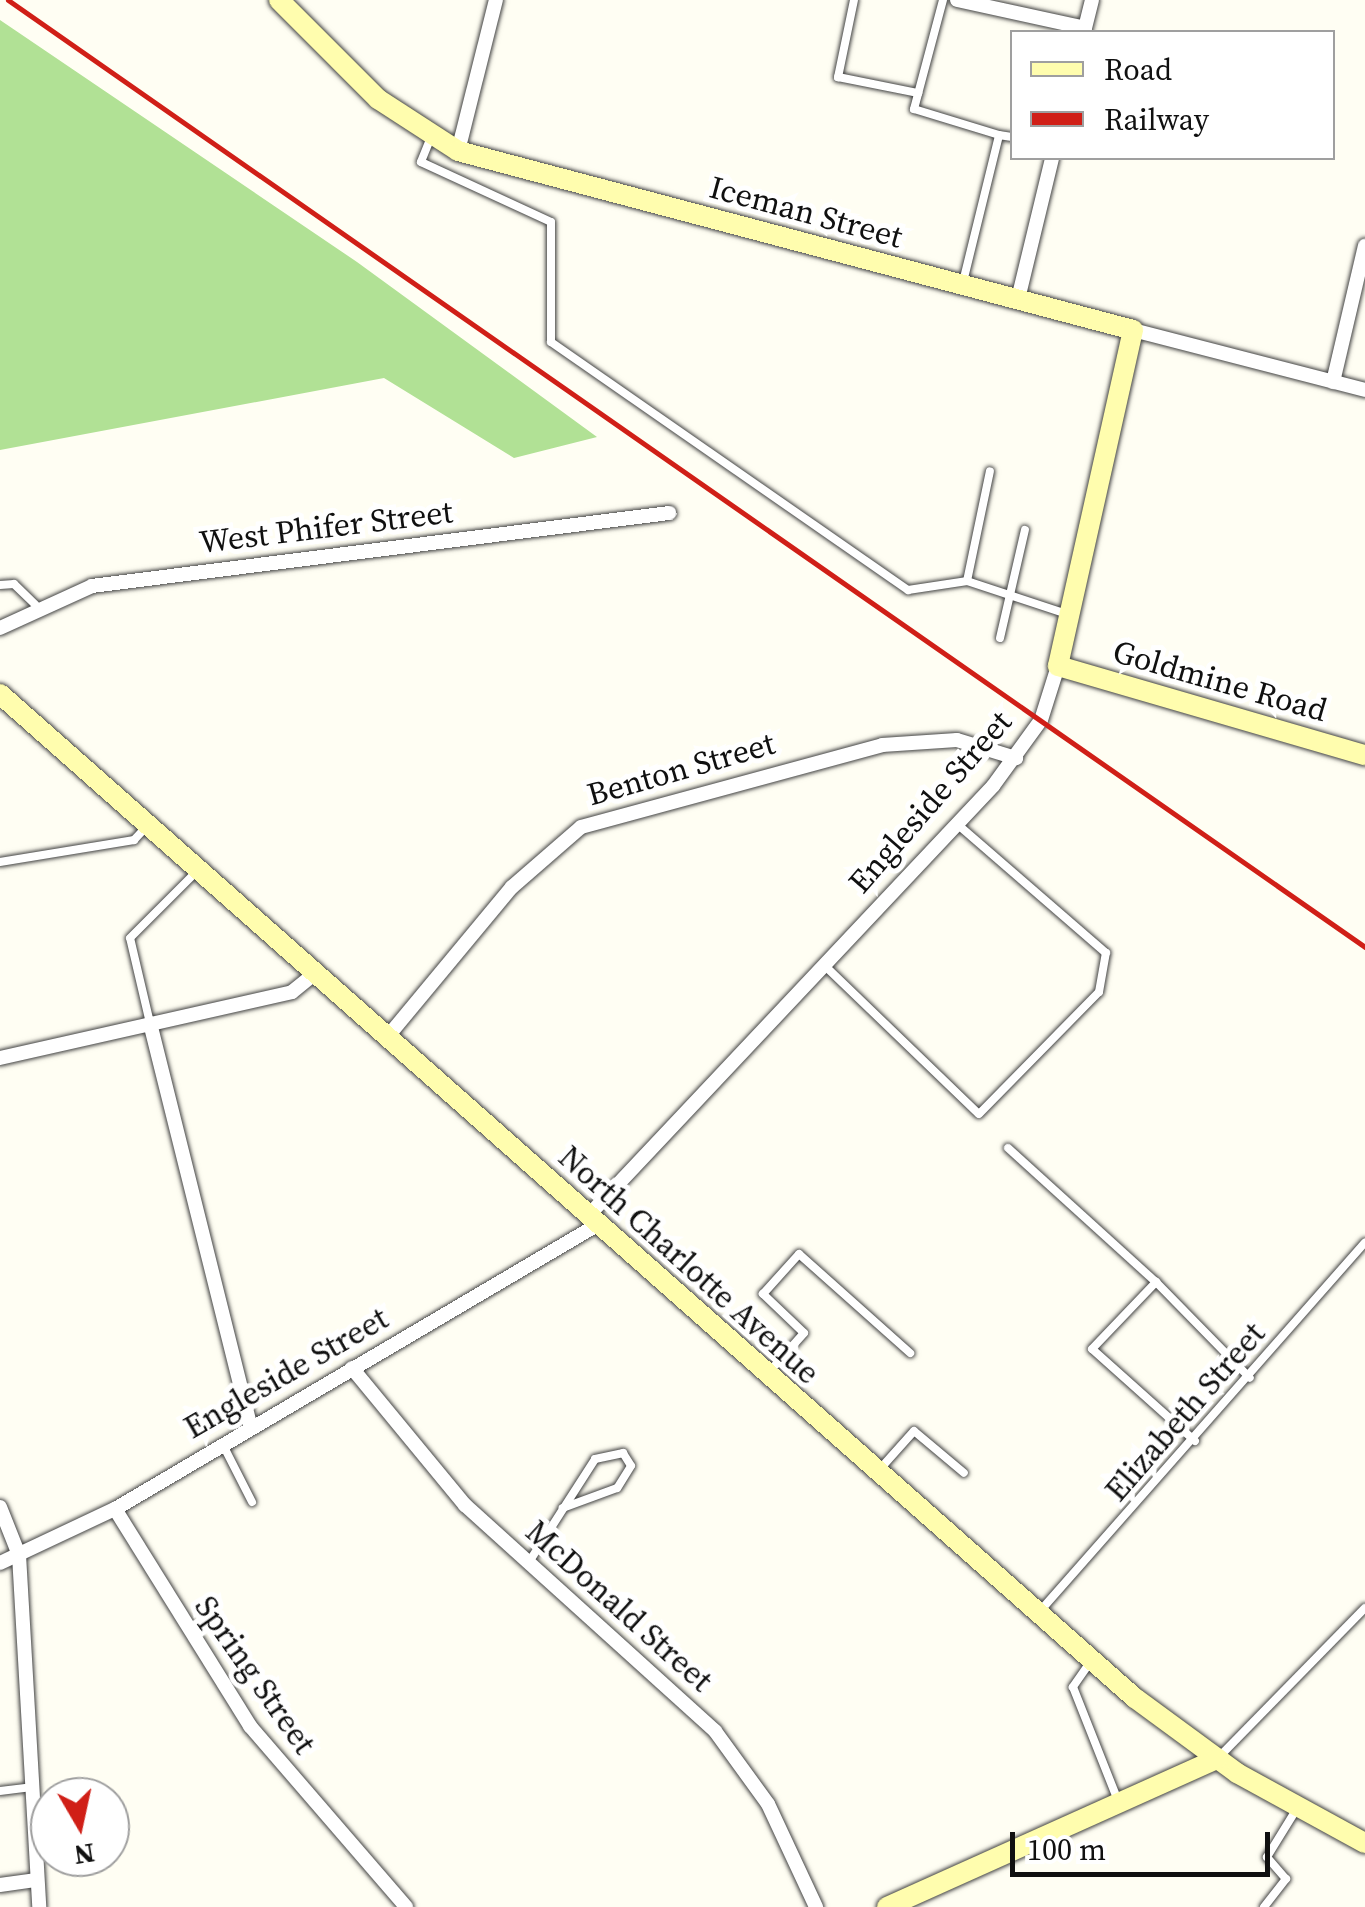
<!DOCTYPE html>
<style>
body{margin:0}
#map{position:relative;width:1365px;height:1907px;overflow:hidden;background:#fffef3;font-family:"Source Serif 4",serif}
div>[style]{position:absolute}
[style*='--x']{left:calc(var(--x)*1px);top:calc(var(--y)*1px);width:calc(var(--w)*1px);rotate:calc(var(--a)*1deg)}
.forest>*{inset:0;background:#b1e195}
.roads{filter:drop-shadow(0 0 2px #434343) drop-shadow(0 0 2px #434343)}
.lane>*{height:8px;margin:-4px;padding:0 4px;transform-origin:4px;border-radius:4px;background:#fff}
.street>*{height:14px;margin:-7px;padding:0 7px;transform-origin:7px;border-radius:7px;background:#fff}
.secondary>*{height:20px;margin:-10px;padding:0 10px;transform-origin:10px;border-radius:10px;background:#fffdae}
.rail>*{height:5px;margin:-2.5px;padding:0 2.5px;transform-origin:2.5px;border-radius:2.5px;background:#d01f17}
span{translate:-50% -50%;white-space:nowrap;text-align:center;line-height:1.15;-webkit-text-stroke:10px #fff;paint-order:stroke}
.street-label{font-size:32px;color:#101010}
.legend{position:absolute;left:1010px;top:30px;width:325px;height:130px;box-sizing:border-box;background:#fff;border:2px solid #9f9f9f;margin:0;padding:12px 18px;list-style:none;font-size:30px;color:#101010}
.legend li{display:flex;align-items:center;gap:20px;height:50px}
.legend b{width:50px;border:2px solid #9f9f9f}
.north{position:absolute;left:30px;top:1777px;width:100px;height:100px;box-sizing:border-box;background:#fff;border:2px solid #9f9f9f;border-radius:50%;rotate:171deg;font-size:28px;font-weight:700;line-height:40px;text-align:center;color:#101010}
.north::after{content:'';display:block;margin:auto;width:35px;height:45px;background:#d01f17;clip-path:polygon(50% 0,100% 100%,50% 72%,0 100%)}
.scale{position:absolute;left:1010px;top:1832px;width:260px;height:45px;box-sizing:border-box;border:5px solid #101010;border-top:0;padding-left:12px;font-size:30px;line-height:35px;white-space:nowrap;color:#101010;-webkit-text-stroke:8px #fff;paint-order:stroke}
</style>
<div id="map">
<div class="forest">
<div style="clip-path:polygon(0 20px,357px 262px,597px 437px,514px 458px,384px 378px,0 450px)"></div>
</div>
<div class="roads">
<div class="lane">
<div style="--x:854;--y:0;--w:79;--a:101.7"></div>
<div style="--x:838;--y:77;--w:82;--a:11.3"></div>
<div style="--x:943;--y:0;--w:113;--a:104.9"></div>
<div style="--x:914;--y:109;--w:89;--a:17"></div>
<div style="--x:431;--y:137;--w:27;--a:112"></div>
<div style="--x:421;--y:162;--w:143;--a:24.8"></div>
<div style="--x:551;--y:222;--w:120;--a:90"></div>
<div style="--x:551;--y:342;--w:435;--a:34.8"></div>
<div style="--x:908;--y:590;--w:60;--a:-8.7"></div>
<div style="--x:967;--y:581;--w:102;--a:18.3"></div>
<div style="--x:963;--y:282;--w:151;--a:-76.2"></div>
<div style="--x:999;--y:135;--w:13;--a:9"></div>
<div style="--x:967;--y:581;--w:112;--a:-78.2"></div>
<div style="--x:0;--y:585;--w:14;--a:-4"></div>
<div style="--x:14;--y:584;--w:30;--a:44"></div>
<div style="--x:1000;--y:638;--w:111;--a:-77"></div>
<div style="--x:0;--y:862;--w:136;--a:-9.3"></div>
<div style="--x:134;--y:840;--w:19;--a:-47"></div>
<div style="--x:823;--y:964;--w:216;--a:43.9"></div>
<div style="--x:979;--y:1114;--w:171;--a:-45.5"></div>
<div style="--x:1099;--y:992;--w:40;--a:-80"></div>
<div style="--x:1106;--y:953;--w:197;--a:-139.1"></div>
<div style="--x:150;--y:1023;--w:87;--a:-103.2"></div>
<div style="--x:130;--y:938;--w:98;--a:-45"></div>
<div style="--x:1008;--y:1148;--w:200;--a:42.2"></div>
<div style="--x:770;--y:1371;--w:51;--a:-48.2"></div>
<div style="--x:804;--y:1333;--w:57;--a:-136.4"></div>
<div style="--x:763;--y:1294;--w:54;--a:-48"></div>
<div style="--x:799;--y:1254;--w:149;--a:41.7"></div>
<div style="--x:1195;--y:1441;--w:138;--a:-138.2"></div>
<div style="--x:1092;--y:1349;--w:93;--a:-46.3"></div>
<div style="--x:1156;--y:1282;--w:134;--a:45.6"></div>
<div style="--x:223;--y:1445;--w:64;--a:63"></div>
<div style="--x:880;--y:1469;--w:51;--a:-48.2"></div>
<div style="--x:914;--y:1431;--w:65;--a:40"></div>
<div style="--x:529;--y:1562;--w:122;--a:-57.3"></div>
<div style="--x:595;--y:1459;--w:29;--a:-12"></div>
<div style="--x:623;--y:1453;--w:15;--a:58"></div>
<div style="--x:631;--y:1466;--w:26;--a:122"></div>
<div style="--x:617;--y:1488;--w:58;--a:159.7"></div>
<div style="--x:1041;--y:1610;--w:490;--a:-48.6"></div>
<div style="--x:1091;--y:1661;--w:32;--a:125"></div>
<div style="--x:1073;--y:1687;--w:125;--a:68.4"></div>
<div style="--x:1218;--y:1758;--w:210;--a:-45.6"></div>
<div style="--x:0;--y:1791;--w:32;--a:-7"></div>
<div style="--x:1264;--y:1907;--w:36;--a:-52"></div>
<div style="--x:1286;--y:1879;--w:29;--a:-131"></div>
<div style="--x:1267;--y:1857;--w:55;--a:-58.3"></div>
</div>
<div class="street">
<div style="--x:957;--y:0;--w:131;--a:12.3"></div>
<div style="--x:1084;--y:32;--w:33;--a:-76"></div>
<div style="--x:458;--y:151;--w:156;--a:-75.9"></div>
<div style="--x:1018;--y:299;--w:145;--a:-76.4"></div>
<div style="--x:1133;--y:330;--w:240;--a:14.5"></div>
<div style="--x:1333;--y:382;--w:140;--a:-76.8"></div>
<div style="--x:0;--y:628;--w:101;--a:-24.5"></div>
<div style="--x:92;--y:586;--w:582;--a:-7.21"></div>
<div style="--x:150;--y:1023;--w:417;--a:76"></div>
<div style="--x:389;--y:1035;--w:192;--a:-50.3"></div>
<div style="--x:512;--y:887;--w:91;--a:-41"></div>
<div style="--x:581;--y:827;--w:312;--a:-15.2"></div>
<div style="--x:882;--y:745;--w:75;--a:-3.8"></div>
<div style="--x:957;--y:740;--w:62;--a:17"></div>
<div style="--x:0;--y:1058;--w:299;--a:-12.7"></div>
<div style="--x:292;--y:992;--w:28;--a:-39"></div>
<div style="--x:588;--y:1216;--w:591;--a:-46.71"></div>
<div style="--x:993;--y:786;--w:82;--a:-54"></div>
<div style="--x:1041;--y:720;--w:57;--a:-72.5"></div>
<div style="--x:352;--y:1368;--w:178;--a:50.5"></div>
<div style="--x:465;--y:1505;--w:337;--a:42.1"></div>
<div style="--x:715;--y:1731;--w:90;--a:54"></div>
<div style="--x:768;--y:1804;--w:114;--a:65"></div>
<div style="--x:0;--y:1507;--w:52;--a:68.4"></div>
<div style="--x:19;--y:1555;--w:353;--a:86.7"></div>
<div style="--x:115;--y:1509;--w:256;--a:58.1"></div>
<div style="--x:250;--y:1726;--w:239;--a:49.2"></div>
<div style="--x:0;--y:1563;--w:127;--a:-25.2"></div>
<div style="--x:115;--y:1509;--w:559;--a:-30.51"></div>
<div style="--x:0;--y:1885;--w:37;--a:-8"></div>
</div>
<div class="secondary">
<div style="--x:279;--y:0;--w:140;--a:45"></div>
<div style="--x:378;--y:99;--w:95;--a:33"></div>
<div style="--x:458;--y:151;--w:698;--a:14.85"></div>
<div style="--x:1133;--y:330;--w:344;--a:102.6"></div>
<div style="--x:1058;--y:666;--w:320;--a:16.2"></div>
<div style="--x:0;--y:694;--w:1515;--a:41.5"></div>
<div style="--x:1135;--y:1698;--w:127;--a:36.3"></div>
<div style="--x:1237;--y:1773;--w:146;--a:28.7"></div>
<div style="--x:887;--y:1907;--w:362;--a:-24.2"></div>
</div>
</div>
<div class="rail">
<div style="--x:8;--y:0;--w:1655;--a:34.91"></div>
</div>
<div class="street-label">
<span style="left:806px;top:212px;rotate:15deg">Iceman Street</span>
<span style="left:326px;top:527px;rotate:-7deg">West Phifer Street</span>
<span style="left:1220px;top:681px;rotate:16deg">Goldmine Road</span>
<span style="left:681px;top:769px;rotate:-16deg">Benton Street</span>
<span style="left:930px;top:802px;rotate:-49deg">Engleside Street</span>
<span style="left:689px;top:1265px;rotate:42deg">North Charlotte Avenue</span>
<span style="left:286px;top:1373px;rotate:-30deg">Engleside Street</span>
<span style="left:1185px;top:1412px;rotate:-49deg">Elizabeth Street</span>
<span style="left:619px;top:1606px;rotate:42deg">McDonald Street</span>
<span style="left:255px;top:1675px;rotate:55deg">Spring Street</span>
</div>
<ul class="legend">
<li><b style="height:12px;background:#fffdae"></b>Road</li>
<li><b style="height:12px;background:#d01f17"></b>Railway</li>
</ul>
<div class="north">N</div>
<div class="scale">100 m</div>
</div>
